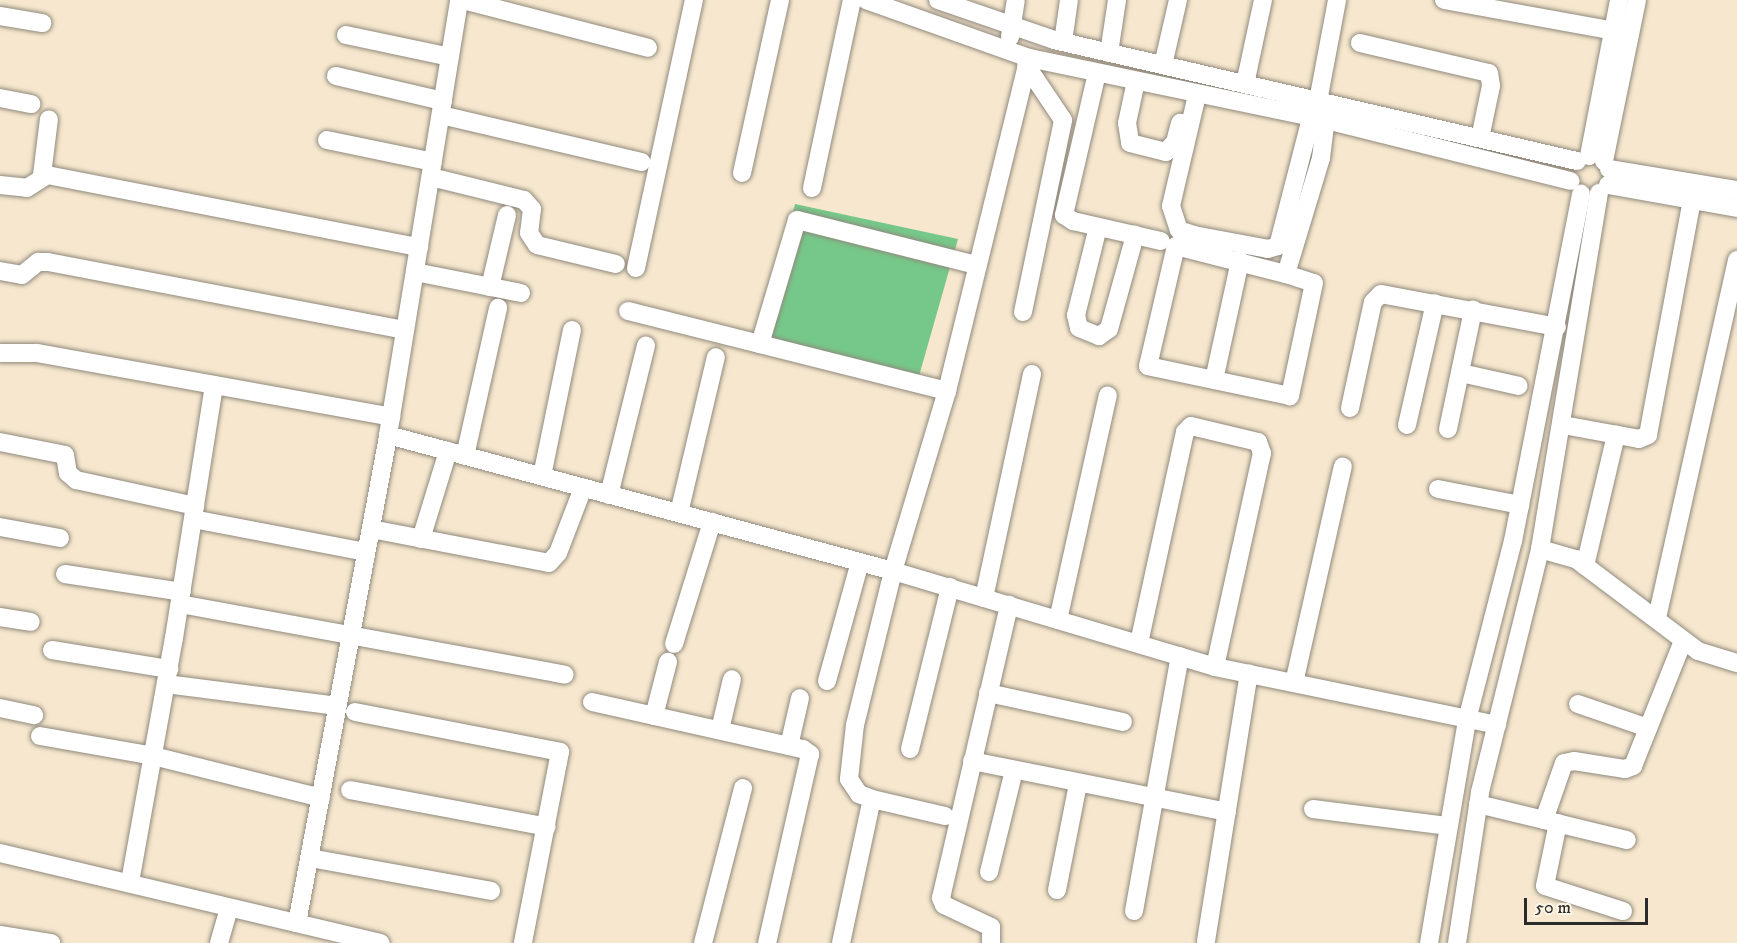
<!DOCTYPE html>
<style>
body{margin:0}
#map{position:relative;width:1737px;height:943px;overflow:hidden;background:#f6e7ce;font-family:"IM FELL DW Pica",serif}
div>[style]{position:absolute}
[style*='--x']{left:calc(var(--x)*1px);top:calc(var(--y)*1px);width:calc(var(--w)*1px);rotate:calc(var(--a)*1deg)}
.green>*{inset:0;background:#76c88a}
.roads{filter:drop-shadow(0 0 2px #90897c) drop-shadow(0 0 2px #90897c)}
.minor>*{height:18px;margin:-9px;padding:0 9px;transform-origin:9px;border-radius:9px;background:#fff}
span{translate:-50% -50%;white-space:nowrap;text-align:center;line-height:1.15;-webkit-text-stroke:4.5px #fcf5e5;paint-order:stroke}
.scale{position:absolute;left:1524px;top:898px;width:124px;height:27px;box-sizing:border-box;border:3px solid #2b2b2b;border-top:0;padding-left:8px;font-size:18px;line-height:21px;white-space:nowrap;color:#2b2b2b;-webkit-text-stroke:4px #fcf5e5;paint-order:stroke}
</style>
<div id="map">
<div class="green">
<div style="clip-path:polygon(795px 204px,958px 239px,915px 390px,760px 353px)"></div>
</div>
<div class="roads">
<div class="minor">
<div style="--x:463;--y:0;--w:191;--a:14.5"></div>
<div style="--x:866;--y:0;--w:173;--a:19.6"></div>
<div style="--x:1029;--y:58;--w:303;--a:11.8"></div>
<div style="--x:1326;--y:120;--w:252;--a:14"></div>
<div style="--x:938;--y:0;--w:123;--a:19"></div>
<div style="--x:1054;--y:40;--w:537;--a:13.03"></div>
<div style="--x:1444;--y:0;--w:173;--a:10.3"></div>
<div style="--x:0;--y:16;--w:43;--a:9.5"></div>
<div style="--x:346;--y:35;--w:106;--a:11.9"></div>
<div style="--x:1010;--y:37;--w:37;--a:-81"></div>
<div style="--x:1063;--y:42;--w:42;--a:-81.9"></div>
<div style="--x:1360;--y:43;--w:132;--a:13.1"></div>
<div style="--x:1489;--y:73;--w:13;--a:81"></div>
<div style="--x:1491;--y:86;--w:53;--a:101.9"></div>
<div style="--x:1109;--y:53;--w:54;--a:-81.4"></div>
<div style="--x:1163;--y:65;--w:67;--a:-77"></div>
<div style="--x:1097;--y:73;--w:146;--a:103.1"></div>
<div style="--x:1064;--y:215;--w:11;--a:34"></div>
<div style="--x:1073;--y:221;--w:90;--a:12.8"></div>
<div style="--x:336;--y:76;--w:110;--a:13.2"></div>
<div style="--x:1136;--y:81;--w:43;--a:102.1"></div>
<div style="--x:1127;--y:123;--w:20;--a:81"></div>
<div style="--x:1130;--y:143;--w:37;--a:14"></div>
<div style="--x:1166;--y:152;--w:13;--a:-48"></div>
<div style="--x:1175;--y:142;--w:20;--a:-75"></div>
<div style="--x:1245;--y:84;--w:86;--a:-77.9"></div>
<div style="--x:1197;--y:95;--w:114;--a:103.2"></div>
<div style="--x:1171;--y:206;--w:25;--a:72"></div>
<div style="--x:1179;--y:230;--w:16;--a:18"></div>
<div style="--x:1194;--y:235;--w:75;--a:10.7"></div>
<div style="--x:1268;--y:249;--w:10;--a:-17"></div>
<div style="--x:1278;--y:246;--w:132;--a:-75.5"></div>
<div style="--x:0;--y:98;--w:32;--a:11"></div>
<div style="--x:1318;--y:101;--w:103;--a:-79.3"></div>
<div style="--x:441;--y:115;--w:206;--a:13.2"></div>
<div style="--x:327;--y:140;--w:108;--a:11.7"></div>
<div style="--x:1589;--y:156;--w:159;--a:-79.1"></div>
<div style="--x:1604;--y:161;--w:164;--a:-78.4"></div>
<div style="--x:1609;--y:169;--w:130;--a:9.3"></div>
<div style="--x:742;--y:173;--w:177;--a:-77.6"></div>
<div style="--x:42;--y:175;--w:56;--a:-82.9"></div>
<div style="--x:431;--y:177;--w:96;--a:13.9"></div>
<div style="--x:524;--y:200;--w:12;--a:48"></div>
<div style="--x:532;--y:209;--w:24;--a:97"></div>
<div style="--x:529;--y:233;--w:14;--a:56"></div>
<div style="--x:537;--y:245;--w:81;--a:13.5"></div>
<div style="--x:0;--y:185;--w:27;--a:6"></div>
<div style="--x:27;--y:188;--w:24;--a:-33"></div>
<div style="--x:47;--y:175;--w:379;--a:11"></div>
<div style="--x:1608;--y:185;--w:131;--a:10.1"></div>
<div style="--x:812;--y:188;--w:192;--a:-78"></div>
<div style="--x:1098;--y:227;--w:91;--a:104"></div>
<div style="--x:1076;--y:315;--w:13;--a:77"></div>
<div style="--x:1079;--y:328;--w:22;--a:22"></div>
<div style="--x:1099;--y:336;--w:12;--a:-35"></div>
<div style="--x:1109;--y:329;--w:98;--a:-74.5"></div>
<div style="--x:636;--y:268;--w:274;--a:-77.8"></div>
<div style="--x:0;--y:271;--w:22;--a:10"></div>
<div style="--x:22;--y:275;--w:21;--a:-39"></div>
<div style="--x:38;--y:262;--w:10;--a:0"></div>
<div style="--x:48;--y:262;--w:363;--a:10.8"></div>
<div style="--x:415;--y:272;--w:108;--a:11.2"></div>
<div style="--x:1286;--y:274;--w:29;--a:18"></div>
<div style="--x:1314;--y:283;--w:116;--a:102"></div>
<div style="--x:1290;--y:396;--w:145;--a:-168.1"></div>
<div style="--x:1148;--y:366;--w:123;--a:-76.9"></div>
<div style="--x:1176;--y:246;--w:114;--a:14.3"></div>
<div style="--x:1286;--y:274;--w:121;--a:-73.2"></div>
<div style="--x:1321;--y:158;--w:38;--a:-83"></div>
<div style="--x:490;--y:287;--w:74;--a:-76.7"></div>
<div style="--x:628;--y:311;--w:329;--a:14.1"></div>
<div style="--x:1023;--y:312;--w:196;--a:-78.2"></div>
<div style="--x:1063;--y:120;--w:66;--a:-123.9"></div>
<div style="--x:760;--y:344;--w:129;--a:-73.4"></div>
<div style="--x:797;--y:220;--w:185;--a:14.1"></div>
<div style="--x:0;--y:353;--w:37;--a:0"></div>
<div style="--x:37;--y:353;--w:360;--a:10.2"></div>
<div style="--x:1461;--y:373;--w:59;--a:12.6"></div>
<div style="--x:1214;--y:380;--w:122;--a:-77.7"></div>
<div style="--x:1350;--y:408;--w:108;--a:-77.8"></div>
<div style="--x:1373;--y:302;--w:11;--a:-45"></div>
<div style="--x:1381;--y:294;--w:179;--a:10.6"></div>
<div style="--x:1407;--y:425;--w:125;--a:-77.1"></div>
<div style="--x:1563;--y:425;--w:77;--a:10.4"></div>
<div style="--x:1639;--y:439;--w:10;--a:-24"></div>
<div style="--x:1648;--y:435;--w:238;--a:-79.4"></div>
<div style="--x:1448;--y:429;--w:122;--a:-78.1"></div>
<div style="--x:388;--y:435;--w:523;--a:15.07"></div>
<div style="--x:893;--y:571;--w:336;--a:16.6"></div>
<div style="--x:1215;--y:667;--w:288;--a:11.6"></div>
<div style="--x:0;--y:442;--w:66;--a:11.3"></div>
<div style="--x:65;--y:455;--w:18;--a:81"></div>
<div style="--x:68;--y:473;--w:11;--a:41"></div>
<div style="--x:76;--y:480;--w:122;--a:12.3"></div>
<div style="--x:465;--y:456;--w:152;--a:-77.4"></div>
<div style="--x:542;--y:476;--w:149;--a:-78.4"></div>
<div style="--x:1438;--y:489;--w:84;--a:11"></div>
<div style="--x:609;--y:495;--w:154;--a:-76.1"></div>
<div style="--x:679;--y:513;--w:160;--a:-76.7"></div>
<div style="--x:193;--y:519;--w:176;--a:10.8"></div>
<div style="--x:0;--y:527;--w:61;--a:10.4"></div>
<div style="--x:371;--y:529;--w:181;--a:10.8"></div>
<div style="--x:549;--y:563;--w:13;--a:-48"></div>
<div style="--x:558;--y:553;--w:70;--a:-69"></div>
<div style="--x:421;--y:539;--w:92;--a:-72.9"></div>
<div style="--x:1540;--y:549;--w:37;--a:16"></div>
<div style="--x:1576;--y:559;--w:153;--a:37"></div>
<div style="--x:1698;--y:651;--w:41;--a:17.1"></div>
<div style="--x:1585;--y:566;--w:135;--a:-76.7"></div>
<div style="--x:65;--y:574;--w:118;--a:8.7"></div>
<div style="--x:984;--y:598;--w:229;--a:-77.9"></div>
<div style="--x:180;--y:604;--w:391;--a:10.4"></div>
<div style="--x:0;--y:617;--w:31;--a:9"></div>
<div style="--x:1657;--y:618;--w:367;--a:-77.4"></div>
<div style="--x:1058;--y:620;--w:230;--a:-77.5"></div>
<div style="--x:1139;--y:643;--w:216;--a:-77.7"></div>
<div style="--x:1185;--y:432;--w:8;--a:-45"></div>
<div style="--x:1191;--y:426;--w:69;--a:13.4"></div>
<div style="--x:1258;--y:442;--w:12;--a:70"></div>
<div style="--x:1262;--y:453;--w:219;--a:102.4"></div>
<div style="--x:674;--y:644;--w:128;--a:-72.7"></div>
<div style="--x:52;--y:650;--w:119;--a:9.2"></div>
<div style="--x:827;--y:681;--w:123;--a:-74.5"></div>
<div style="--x:1294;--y:683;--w:222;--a:-77.3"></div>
<div style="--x:166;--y:684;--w:173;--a:7.3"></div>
<div style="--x:988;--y:693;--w:138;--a:12.1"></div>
<div style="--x:592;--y:702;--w:216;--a:12.6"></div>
<div style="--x:803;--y:749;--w:9;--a:36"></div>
<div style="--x:810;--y:754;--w:194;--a:102.8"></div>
<div style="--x:1578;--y:704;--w:74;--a:18.9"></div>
<div style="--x:0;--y:708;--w:35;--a:12"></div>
<div style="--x:355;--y:712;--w:209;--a:11"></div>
<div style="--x:560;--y:752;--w:195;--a:101"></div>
<div style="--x:654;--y:716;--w:56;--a:-75.5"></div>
<div style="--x:720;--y:730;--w:52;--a:-76.8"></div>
<div style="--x:40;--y:736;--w:115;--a:10"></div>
<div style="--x:153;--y:756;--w:173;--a:14"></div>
<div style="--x:789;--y:746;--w:49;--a:-77.1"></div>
<div style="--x:910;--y:749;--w:167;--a:-76.1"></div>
<div style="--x:972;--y:761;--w:260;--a:11.3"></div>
<div style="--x:350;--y:790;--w:200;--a:10.6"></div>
<div style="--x:872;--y:799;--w:14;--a:-159"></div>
<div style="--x:859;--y:794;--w:18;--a:-124"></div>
<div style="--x:849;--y:779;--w:54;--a:-83.7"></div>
<div style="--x:855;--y:725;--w:159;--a:-76.1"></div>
<div style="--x:893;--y:571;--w:188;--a:-73.3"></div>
<div style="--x:947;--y:391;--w:343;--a:-76.2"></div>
<div style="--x:1478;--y:804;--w:153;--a:13.6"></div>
<div style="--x:1313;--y:809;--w:135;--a:7.2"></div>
<div style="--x:1544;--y:820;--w:60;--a:-70.7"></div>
<div style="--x:1564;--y:763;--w:10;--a:-11"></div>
<div style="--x:1574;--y:761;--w:52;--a:8.9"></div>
<div style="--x:1625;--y:769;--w:9;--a:-21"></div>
<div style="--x:1633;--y:766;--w:135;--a:-68.2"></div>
<div style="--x:1558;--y:823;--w:64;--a:101.7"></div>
<div style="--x:1545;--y:886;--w:82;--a:17.8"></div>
<div style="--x:0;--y:853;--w:391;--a:13.3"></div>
<div style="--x:310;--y:858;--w:184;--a:10.3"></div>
<div style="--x:989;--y:872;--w:105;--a:-76.2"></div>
<div style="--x:130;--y:882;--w:248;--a:-79.8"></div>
<div style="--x:174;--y:638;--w:256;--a:-81"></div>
<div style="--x:1057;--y:890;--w:108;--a:-78.8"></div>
<div style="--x:1134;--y:911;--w:259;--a:-79.8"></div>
<div style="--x:297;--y:923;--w:496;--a:-79.4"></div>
<div style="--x:388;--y:435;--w:441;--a:-80.7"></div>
<div style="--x:0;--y:935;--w:52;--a:8.9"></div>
<div style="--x:1206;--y:941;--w:271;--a:-80.9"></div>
<div style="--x:219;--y:943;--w:36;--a:-74"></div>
<div style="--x:703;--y:943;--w:160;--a:-75.5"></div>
<div style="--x:841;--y:943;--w:147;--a:-77.9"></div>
<div style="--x:872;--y:799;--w:75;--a:13.1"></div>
<div style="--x:991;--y:943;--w:16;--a:-90"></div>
<div style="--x:991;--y:927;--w:52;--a:-154.9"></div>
<div style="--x:944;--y:905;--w:8;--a:-113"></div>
<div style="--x:941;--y:898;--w:301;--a:-76.9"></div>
<div style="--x:1429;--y:943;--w:230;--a:-80.3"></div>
<div style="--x:1468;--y:716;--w:181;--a:-75.6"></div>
<div style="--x:1513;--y:541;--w:354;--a:-78.9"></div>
<div style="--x:1457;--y:943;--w:153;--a:-81.3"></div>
<div style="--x:1480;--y:792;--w:250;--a:-76.1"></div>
<div style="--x:1540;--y:549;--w:361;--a:-80.6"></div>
</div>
</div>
<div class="scale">50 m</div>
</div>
